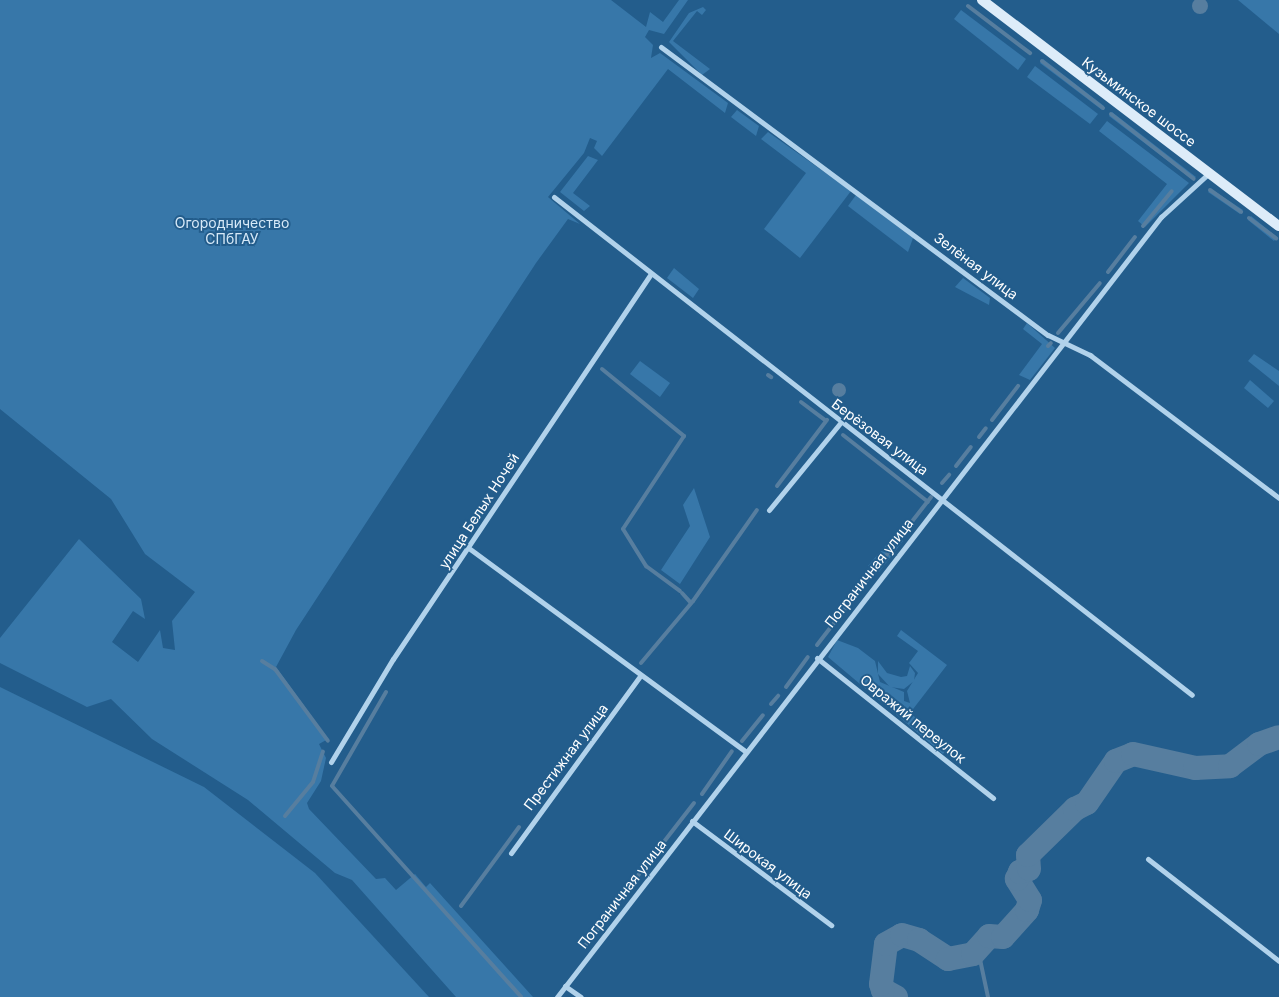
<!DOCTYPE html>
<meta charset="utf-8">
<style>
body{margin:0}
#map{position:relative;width:1279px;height:997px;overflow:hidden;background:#235d8c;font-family:Inter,sans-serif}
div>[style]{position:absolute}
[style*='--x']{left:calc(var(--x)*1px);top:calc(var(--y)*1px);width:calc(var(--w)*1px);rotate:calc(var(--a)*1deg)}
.green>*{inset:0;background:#3777a9}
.water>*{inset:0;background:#577e9f}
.round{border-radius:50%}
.stream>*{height:4px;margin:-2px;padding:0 2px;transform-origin:2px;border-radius:2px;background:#577e9f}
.river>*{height:24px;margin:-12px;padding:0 12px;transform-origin:12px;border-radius:12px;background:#577e9f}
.street>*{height:5px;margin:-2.5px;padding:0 2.5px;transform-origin:2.5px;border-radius:2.5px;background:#b1d2eb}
.secondary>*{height:10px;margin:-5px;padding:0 5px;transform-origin:5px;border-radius:5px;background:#ddecf9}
span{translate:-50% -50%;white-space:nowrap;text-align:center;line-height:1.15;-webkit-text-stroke:4px #235d8c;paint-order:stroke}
.street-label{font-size:14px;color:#fff}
.park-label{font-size:14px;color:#d6e9f8}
</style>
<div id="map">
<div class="green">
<div style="clip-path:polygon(0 0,611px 0,646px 27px,650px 12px,663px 22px,679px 0,688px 0,664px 34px,649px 30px,645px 37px,653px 45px,651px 58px,660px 53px,728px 103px,725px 113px,668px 69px,602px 156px,594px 148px,597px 141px,590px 138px,584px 153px,548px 197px,580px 224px,568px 219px,536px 263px,296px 630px,276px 667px,328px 739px,319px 744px,326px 758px,321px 781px,307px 803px,309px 809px,376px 879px,385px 878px,396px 890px,415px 874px,426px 887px,430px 883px,533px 997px,456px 997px,352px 880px,335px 873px,248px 800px,152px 739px,111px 699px,87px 707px,0 663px,0 638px,79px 539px,141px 599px,145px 619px,133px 611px,112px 642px,138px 662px,160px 630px,163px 648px,175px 650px,172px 621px,195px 592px,145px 554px,111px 499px,0 409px)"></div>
<div style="clip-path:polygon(1238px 0,1279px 0,1279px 34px)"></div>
<div style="clip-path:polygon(703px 7px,706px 10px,702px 15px,697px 11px,673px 41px,710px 69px,702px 75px,669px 42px,689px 13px)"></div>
<div style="clip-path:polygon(961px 10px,1026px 59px,1018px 70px,954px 19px)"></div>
<div style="clip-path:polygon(1043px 59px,1104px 106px,1102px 110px,1040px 63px)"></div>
<div style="clip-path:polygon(1035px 66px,1098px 114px,1090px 124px,1027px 77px)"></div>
<div style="clip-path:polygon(737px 110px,759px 126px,756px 136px,731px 117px)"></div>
<div style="clip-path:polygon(1112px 112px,1196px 177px,1193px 180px,1109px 116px)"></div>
<div style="clip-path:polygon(1107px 121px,1189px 183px,1145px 227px,1138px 221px,1167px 184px,1099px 131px)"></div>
<div style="clip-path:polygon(768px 132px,851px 191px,800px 258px,764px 229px,806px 173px,761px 139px)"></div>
<div style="clip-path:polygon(588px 156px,598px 160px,573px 193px,590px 206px,584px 211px,560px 192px)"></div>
<div style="clip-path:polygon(1211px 189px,1243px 210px,1240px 214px,1208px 192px)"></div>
<div style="clip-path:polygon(856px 195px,913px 238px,908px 252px,848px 206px)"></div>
<div style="clip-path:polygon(1251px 216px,1277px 237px,1274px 241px,1248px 220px)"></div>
<div style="clip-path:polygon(674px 268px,699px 289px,693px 298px,667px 278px)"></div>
<div style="clip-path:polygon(963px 278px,990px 298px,989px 305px,955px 287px)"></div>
<div style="clip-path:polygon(1027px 323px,1055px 348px,1030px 380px,1019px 375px,1042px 344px,1023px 329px)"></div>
<div style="clip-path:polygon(1254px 354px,1279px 371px,1279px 386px,1248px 361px)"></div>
<div style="clip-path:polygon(640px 361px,670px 383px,660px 397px,630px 374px)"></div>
<div style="clip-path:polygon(1250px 380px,1274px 401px,1268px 408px,1244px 388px)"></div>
<div style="clip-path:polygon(694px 488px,710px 537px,680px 584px,661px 570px,690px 526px,683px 505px)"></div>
<div style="clip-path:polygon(896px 533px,903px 541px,879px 572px,874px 571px,868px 566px)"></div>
<div style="clip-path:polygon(901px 630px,947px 665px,910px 713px,949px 745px,943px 754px,828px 657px,837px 640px,858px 648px,875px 661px,880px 682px,904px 692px,904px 701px,910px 703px,907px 691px,918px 673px,909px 663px,918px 651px,897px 636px)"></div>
<div style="clip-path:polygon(878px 661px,887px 673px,901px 677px,907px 676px,910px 666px,915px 673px,914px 681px,904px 689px,890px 687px,878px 674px)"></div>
<div style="clip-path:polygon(0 687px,204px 787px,315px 873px,429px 997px,0 997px)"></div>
</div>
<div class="water">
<div class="round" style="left:1192px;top:-2px;width:16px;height:16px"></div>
<div class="round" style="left:832px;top:383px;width:14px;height:14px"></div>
</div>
<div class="stream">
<div style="--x:968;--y:6;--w:78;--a:37.2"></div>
<div style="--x:1042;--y:61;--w:77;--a:37.6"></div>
<div style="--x:1111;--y:114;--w:105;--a:38.1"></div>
<div style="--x:1210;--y:190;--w:38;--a:35"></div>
<div style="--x:1249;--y:218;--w:34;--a:37"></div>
<div style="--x:1143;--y:226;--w:45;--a:-50.4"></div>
<div style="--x:1108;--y:272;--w:44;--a:-52.4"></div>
<div style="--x:1058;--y:333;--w:65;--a:-50"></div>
<div style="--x:1048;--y:346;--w:4;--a:-45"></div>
<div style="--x:602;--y:369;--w:106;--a:39.3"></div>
<div style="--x:684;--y:436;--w:111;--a:123.3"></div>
<div style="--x:623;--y:529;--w:44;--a:58.1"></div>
<div style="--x:646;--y:566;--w:42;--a:36.3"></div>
<div style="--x:768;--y:375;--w:4;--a:34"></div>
<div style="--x:801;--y:402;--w:31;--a:37"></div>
<div style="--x:992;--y:420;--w:43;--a:-52.6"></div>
<div style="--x:843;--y:435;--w:108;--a:38.2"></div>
<div style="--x:979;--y:437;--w:11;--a:-52"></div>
<div style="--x:956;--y:466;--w:24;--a:-52"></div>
<div style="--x:942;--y:483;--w:11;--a:-49"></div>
<div style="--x:777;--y:486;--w:83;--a:-52.9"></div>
<div style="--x:910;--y:524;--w:34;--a:-52"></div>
<div style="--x:874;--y:571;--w:41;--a:-52"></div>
<div style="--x:682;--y:593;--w:13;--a:48"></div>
<div style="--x:853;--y:599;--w:24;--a:-54"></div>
<div style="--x:817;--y:645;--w:49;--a:-52.4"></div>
<div style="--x:262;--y:661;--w:15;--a:32"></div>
<div style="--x:275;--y:669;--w:89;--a:53.6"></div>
<div style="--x:641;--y:663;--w:81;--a:-50"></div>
<div style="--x:693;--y:601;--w:111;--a:-54.9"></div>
<div style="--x:786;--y:687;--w:37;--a:-54"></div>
<div style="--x:386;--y:692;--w:108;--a:119.9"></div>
<div style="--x:332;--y:786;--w:283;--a:48.1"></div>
<div style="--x:771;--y:704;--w:11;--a:-49"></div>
<div style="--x:594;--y:723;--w:8;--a:-50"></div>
<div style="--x:742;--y:741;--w:33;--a:-51"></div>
<div style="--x:550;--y:775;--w:28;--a:-51"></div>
<div style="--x:702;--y:794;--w:52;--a:-55.1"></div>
<div style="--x:285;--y:816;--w:44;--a:-50.5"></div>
<div style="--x:313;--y:782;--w:32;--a:-72"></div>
<div style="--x:656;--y:852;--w:62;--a:-52.2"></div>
<div style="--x:633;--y:883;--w:11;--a:-56"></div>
<div style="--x:461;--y:906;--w:98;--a:-53.7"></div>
<div style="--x:584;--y:947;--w:56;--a:-52.3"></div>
<div style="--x:978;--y:950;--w:48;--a:78"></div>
</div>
<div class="river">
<div style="--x:896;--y:997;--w:15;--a:-152"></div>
<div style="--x:883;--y:990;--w:6;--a:-108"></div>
<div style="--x:881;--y:984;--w:40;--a:-82.9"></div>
<div style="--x:886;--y:944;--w:18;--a:-29"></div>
<div style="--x:902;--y:935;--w:18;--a:16"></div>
<div style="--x:919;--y:940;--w:35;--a:33"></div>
<div style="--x:948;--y:959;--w:25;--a:-11"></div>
<div style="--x:973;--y:954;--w:24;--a:-48"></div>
<div style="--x:989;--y:936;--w:14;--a:4"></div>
<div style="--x:1003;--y:937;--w:36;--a:-48"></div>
<div style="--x:1027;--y:910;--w:10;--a:-73"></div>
<div style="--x:1030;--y:900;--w:25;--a:-122"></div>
<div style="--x:1017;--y:879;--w:8;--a:-67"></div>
<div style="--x:1020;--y:872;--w:9;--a:-18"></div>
<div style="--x:1029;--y:869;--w:14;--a:-94"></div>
<div style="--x:1028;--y:855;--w:66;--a:-44.4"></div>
<div style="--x:1075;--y:809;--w:13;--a:-27"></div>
<div style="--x:1087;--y:803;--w:51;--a:-55.4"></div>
<div style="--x:1116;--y:761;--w:18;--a:-22"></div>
<div style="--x:1133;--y:754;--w:64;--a:12.7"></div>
<div style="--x:1195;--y:768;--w:35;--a:-3"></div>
<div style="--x:1230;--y:766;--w:36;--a:-37"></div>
<div style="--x:1259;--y:744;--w:21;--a:-19"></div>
</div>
<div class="street">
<div style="--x:661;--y:47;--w:482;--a:36.7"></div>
<div style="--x:1048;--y:335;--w:47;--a:25.5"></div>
<div style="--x:1090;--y:355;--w:237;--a:37.1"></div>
<div style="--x:554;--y:197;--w:809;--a:37.97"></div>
<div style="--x:769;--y:510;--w:114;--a:-50.7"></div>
<div style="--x:470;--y:549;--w:341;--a:36.3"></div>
<div style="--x:817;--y:658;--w:225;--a:38.5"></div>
<div style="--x:331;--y:762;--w:120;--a:-59"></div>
<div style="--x:393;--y:659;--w:463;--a:-56.2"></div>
<div style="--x:692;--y:821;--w:174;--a:36.8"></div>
<div style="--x:511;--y:853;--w:220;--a:-53.9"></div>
<div style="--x:1148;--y:859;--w:166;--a:37.9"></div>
<div style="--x:565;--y:986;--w:19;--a:35"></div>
<div style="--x:557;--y:997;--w:987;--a:-52.25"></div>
<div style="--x:1161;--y:217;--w:65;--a:-42.5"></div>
</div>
<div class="secondary">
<div style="--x:982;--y:0;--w:373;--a:37.3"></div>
</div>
<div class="street-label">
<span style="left:1139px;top:102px;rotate:37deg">Кузьминское шоссе</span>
<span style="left:976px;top:266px;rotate:37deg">Зелёная улица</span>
<span style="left:880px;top:437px;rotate:37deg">Берёзовая улица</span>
<span style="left:479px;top:511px;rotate:-57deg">улица Белых Ночей</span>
<span style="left:869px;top:573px;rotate:-52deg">Пограничная улица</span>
<span style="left:913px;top:719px;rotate:39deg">Овражий переулок</span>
<span style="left:566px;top:757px;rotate:-53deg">Престижная улица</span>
<span style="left:768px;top:864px;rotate:37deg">Широкая улица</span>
<span style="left:622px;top:894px;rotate:-52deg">Пограничная улица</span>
</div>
<div class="park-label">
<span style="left:232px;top:231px">Огородничество<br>СПбГАУ</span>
</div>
</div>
